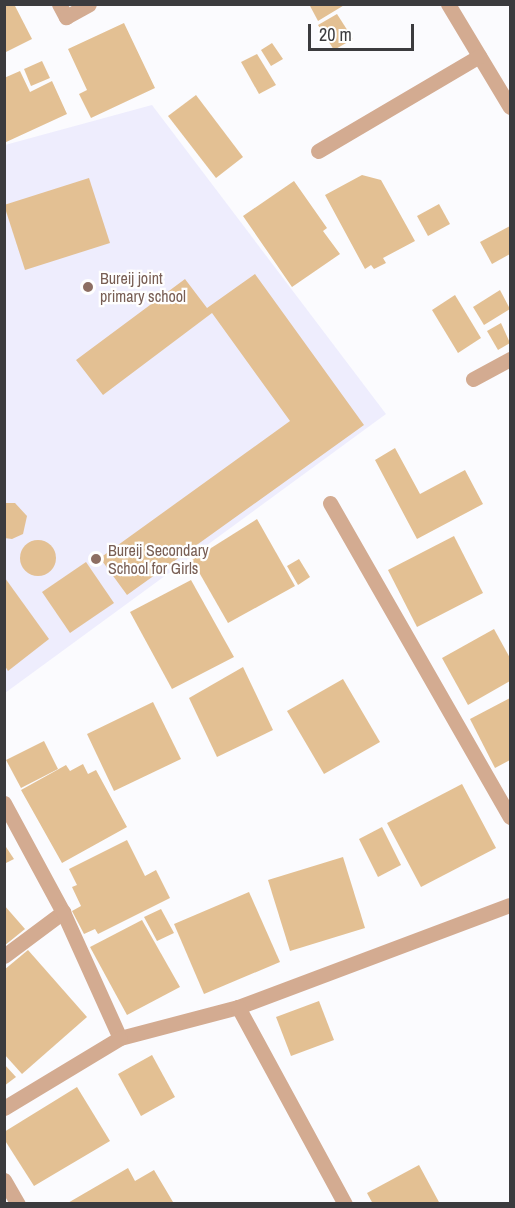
<!DOCTYPE html>
<style>
body{margin:0}
#map{position:relative;width:515px;height:1208px;overflow:hidden;background:#fbfbfe;font-family:"Archivo Narrow",sans-serif}
div>[style]{position:absolute}
[style*='--x']{left:calc(var(--x)*1px);top:calc(var(--y)*1px);width:calc(var(--w)*1px);rotate:calc(var(--a)*1deg)}
.built>*{inset:0;background:#eeedfd}
.building>*{inset:0;background:#e3c093}
.round{border-radius:50%}
.lane>*{height:15px;margin:-7.5px;padding:0 7.5px;transform-origin:7.5px;border-radius:7.5px;background:#d3ab91}
.street>*{height:15px;margin:-7.5px;padding:0 7.5px;transform-origin:7.5px;border-radius:7.5px;background:#d3ab91}
.dots>*{width:16px;height:16px;translate:-50% -50%;box-sizing:border-box;border:3px solid #fff;border-radius:50%}
span{translate:-50% -50%;white-space:nowrap;text-align:center;line-height:1.15;-webkit-text-stroke:4.5px #fff;paint-order:stroke}
.education-label{font-size:16px;color:#785e54}
.left{translate:0 -50%;text-align:left}
.frame{position:absolute;inset:0;border:6px solid #3b3b3e;pointer-events:none}
.scale{position:absolute;left:308px;top:24px;width:106px;height:27px;box-sizing:border-box;border:3px solid #3b3b3e;border-top:0;padding-left:8px;font-size:18px;line-height:21px;white-space:nowrap;color:#3b3b3e;-webkit-text-stroke:4px #fff;paint-order:stroke}
</style>
<div id="map">
<div class="built">
<div style="clip-path:polygon(152px 105px,386px 414px,5px 693px,5px 145px)"></div>
</div>
<div class="building">
<div style="clip-path:polygon(4px 4px,14px 4px,32px 39px,4px 53px)"></div>
<div style="clip-path:polygon(309px 4px,346px 4px,318px 21px)"></div>
<div style="clip-path:polygon(337px 14px,353px 39px,334px 50px,318px 25px)"></div>
<div style="clip-path:polygon(124px 23px,155px 88px,91px 118px,79px 94px,87px 90px,68px 49px)"></div>
<div style="clip-path:polygon(272px 43px,283px 59px,271px 66px,261px 50px)"></div>
<div style="clip-path:polygon(257px 54px,276px 85px,259px 94px,241px 62px)"></div>
<div style="clip-path:polygon(42px 61px,50px 78px,31px 86px,24px 69px)"></div>
<div style="clip-path:polygon(20px 71px,30px 92px,52px 81px,67px 114px,4px 143px,4px 78px)"></div>
<div style="clip-path:polygon(196px 95px,243px 157px,216px 178px,168px 116px)"></div>
<div style="clip-path:polygon(362px 175px,381px 180px,415px 241px,383px 258px,386px 263px,374px 269px,371px 265px,365px 269px,325px 195px)"></div>
<div style="clip-path:polygon(89px 178px,110px 243px,25px 270px,4px 205px)"></div>
<div style="clip-path:polygon(294px 181px,327px 228px,323px 231px,340px 254px,292px 287px,243px 216px)"></div>
<div style="clip-path:polygon(439px 204px,450px 224px,428px 236px,417px 216px)"></div>
<div style="clip-path:polygon(510px 226px,510px 254px,492px 264px,480px 242px)"></div>
<div style="clip-path:polygon(255px 274px,364px 425px,127px 595px,100px 558px,290px 421px,212px 313px,103px 395px,76px 360px,185px 279px,207px 308px)"></div>
<div style="clip-path:polygon(500px 290px,510px 309px,484px 325px,473px 307px)"></div>
<div style="clip-path:polygon(455px 295px,481px 338px,458px 353px,432px 310px)"></div>
<div style="clip-path:polygon(501px 323px,510px 343px,498px 350px,487px 331px)"></div>
<div style="clip-path:polygon(395px 448px,420px 494px,465px 470px,483px 504px,417px 539px,375px 460px)"></div>
<div style="clip-path:polygon(4px 503px,15px 503px,27px 516px,23px 534px,12px 539px,4px 538px)"></div>
<div style="clip-path:polygon(257px 519px,295px 586px,228px 623px,192px 560px)"></div>
<div style="clip-path:polygon(454px 536px,483px 593px,417px 627px,388px 570px)"></div>
<div class="round" style="left:20px;top:540px;width:36px;height:36px"></div>
<div style="clip-path:polygon(299px 559px,310px 577px,298px 585px,287px 566px)"></div>
<div style="clip-path:polygon(86px 562px,114px 603px,70px 633px,42px 592px)"></div>
<div style="clip-path:polygon(5px 578px,49px 639px,8px 671px,5px 666px)"></div>
<div style="clip-path:polygon(191px 580px,234px 657px,172px 689px,130px 612px)"></div>
<div style="clip-path:polygon(494px 629px,510px 658px,510px 681px,468px 705px,442px 658px)"></div>
<div style="clip-path:polygon(243px 667px,273px 730px,217px 757px,189px 698px)"></div>
<div style="clip-path:polygon(343px 679px,380px 742px,324px 774px,287px 711px)"></div>
<div style="clip-path:polygon(510px 698px,510px 760px,495px 768px,470px 719px)"></div>
<div style="clip-path:polygon(153px 702px,181px 759px,114px 791px,87px 734px)"></div>
<div style="clip-path:polygon(44px 741px,58px 769px,21px 788px,6px 760px)"></div>
<div style="clip-path:polygon(83px 764px,88px 774px,96px 770px,127px 827px,62px 863px,21px 790px,66px 765px,70px 771px)"></div>
<div style="clip-path:polygon(462px 784px,496px 848px,421px 887px,387px 823px)"></div>
<div style="clip-path:polygon(382px 827px,401px 865px,378px 877px,359px 839px)"></div>
<div style="clip-path:polygon(127px 840px,145px 876px,156px 870px,170px 898px,98px 934px,95px 929px,84px 934px,72px 911px,81px 906px,72px 887px,77px 885px,69px 869px)"></div>
<div style="clip-path:polygon(4px 844px,14px 859px,4px 864px)"></div>
<div style="clip-path:polygon(343px 857px,365px 928px,290px 951px,268px 880px)"></div>
<div style="clip-path:polygon(249px 892px,280px 962px,204px 994px,174px 924px)"></div>
<div style="clip-path:polygon(4px 905px,25px 929px,4px 946px)"></div>
<div style="clip-path:polygon(161px 909px,174px 933px,157px 941px,144px 917px)"></div>
<div style="clip-path:polygon(142px 920px,180px 987px,127px 1015px,90px 947px)"></div>
<div style="clip-path:polygon(28px 950px,87px 1017px,22px 1074px,4px 1054px,4px 970px)"></div>
<div style="clip-path:polygon(319px 1001px,334px 1040px,291px 1056px,276px 1017px)"></div>
<div style="clip-path:polygon(152px 1055px,175px 1097px,141px 1116px,118px 1074px)"></div>
<div style="clip-path:polygon(4px 1064px,16px 1077px,4px 1086px)"></div>
<div style="clip-path:polygon(77px 1087px,110px 1141px,34px 1186px,4px 1139px,4px 1132px)"></div>
<div style="clip-path:polygon(419px 1165px,440px 1204px,373px 1204px,367px 1193px)"></div>
<div style="clip-path:polygon(128px 1168px,135px 1181px,154px 1170px,173px 1202px,66px 1204px)"></div>
</div>
<div class="lane">
<div style="--x:4;--y:956;--w:74;--a:-36.7"></div>
</div>
<div class="street">
<div style="--x:59;--y:4;--w:15;--a:62"></div>
<div style="--x:66;--y:17;--w:26;--a:-29"></div>
<div style="--x:448;--y:4;--w:120;--a:59"></div>
<div style="--x:318;--y:151;--w:187;--a:-30.5"></div>
<div style="--x:473;--y:379;--w:42;--a:-28.4"></div>
<div style="--x:330;--y:503;--w:362;--a:60.2"></div>
<div style="--x:4;--y:803;--w:124;--a:61.6"></div>
<div style="--x:63;--y:912;--w:138;--a:65.7"></div>
<div style="--x:120;--y:1038;--w:122;--a:-14.7"></div>
<div style="--x:238;--y:1007;--w:290;--a:-20.6"></div>
<div style="--x:238;--y:1007;--w:224;--a:61.5"></div>
<div style="--x:4;--y:1108;--w:135;--a:-31.1"></div>
<div style="--x:4;--y:1180;--w:28;--a:60"></div>
</div>
<div class="dots">
<div style="left:88px;top:287px;background:#8d6e63"></div>
<div style="left:96px;top:559px;background:#8d6e63"></div>
</div>
<div class="education-label">
<span class="left" style="left:100px;top:287px">Bureij joint<br>primary school</span>
<span class="left" style="left:108px;top:559px">Bureij Secondary<br>School for Girls</span>
</div>
<div class="frame"></div>
<div class="scale">20 m</div>
</div>
